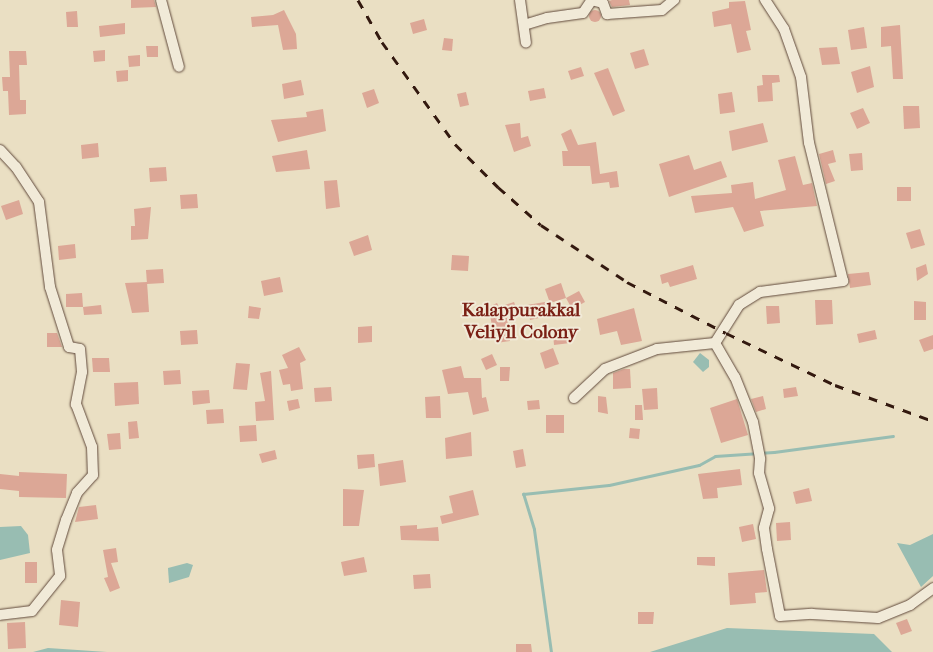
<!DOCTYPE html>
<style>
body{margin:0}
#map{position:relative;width:933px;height:652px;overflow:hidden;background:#eadfc3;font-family:"IM FELL French Canon",serif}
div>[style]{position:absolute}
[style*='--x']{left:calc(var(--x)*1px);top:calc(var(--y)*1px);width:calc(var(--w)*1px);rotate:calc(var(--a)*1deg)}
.water>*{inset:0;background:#98bdb2}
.stream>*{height:3px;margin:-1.5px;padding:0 1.5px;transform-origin:1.5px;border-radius:1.5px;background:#98bdb2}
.building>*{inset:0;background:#dca796}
.round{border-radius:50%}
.roads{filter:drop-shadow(0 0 1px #614a3c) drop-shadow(0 0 1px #614a3c)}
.minor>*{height:10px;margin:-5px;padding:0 5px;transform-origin:5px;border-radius:5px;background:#f1ead8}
.rail>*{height:3px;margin-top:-1.5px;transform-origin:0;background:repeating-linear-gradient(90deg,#33190f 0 9px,transparent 0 18px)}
span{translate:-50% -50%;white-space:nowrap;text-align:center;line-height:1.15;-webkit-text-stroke:4px #f1ead8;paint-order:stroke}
.neighbourhood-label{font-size:19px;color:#7a1f14;font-weight:700}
</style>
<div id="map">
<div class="water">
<div style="clip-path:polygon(700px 353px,709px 360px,709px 367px,703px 372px,693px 362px)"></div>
<div style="clip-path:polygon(21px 526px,28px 535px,30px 553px,0 560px,0 527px)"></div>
<div style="clip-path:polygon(933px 534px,933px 576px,921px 587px,897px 543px,910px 545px)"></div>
<div style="clip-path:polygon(187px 563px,193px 565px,189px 577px,169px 583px,168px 568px)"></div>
<div style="clip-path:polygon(727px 628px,874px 634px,892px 652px,650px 652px)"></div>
<div style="clip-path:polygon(48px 648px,107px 652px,33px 652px)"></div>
</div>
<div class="stream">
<div style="--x:551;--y:652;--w:124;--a:-97.9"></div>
<div style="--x:534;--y:529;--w:37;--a:-107"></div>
<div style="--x:523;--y:494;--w:86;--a:-6"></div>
<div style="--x:609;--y:485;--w:92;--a:-12.5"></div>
<div style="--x:699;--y:465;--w:18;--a:-29"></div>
<div style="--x:715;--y:456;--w:59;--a:-3.9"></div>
<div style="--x:774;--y:452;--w:120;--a:-7.7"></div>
</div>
<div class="building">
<div style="clip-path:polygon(131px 0,154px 0,156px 7px,131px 8px)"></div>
<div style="clip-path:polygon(612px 0,629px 0,630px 5px,612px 7px,609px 1px)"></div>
<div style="clip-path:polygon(745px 1px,751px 30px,746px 31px,751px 50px,737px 53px,731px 24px,714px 27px,712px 12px,729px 8px,729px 2px)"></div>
<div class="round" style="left:589px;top:10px;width:12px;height:12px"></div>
<div style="clip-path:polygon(284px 10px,296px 34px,297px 49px,283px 50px,278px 25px,252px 27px,251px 17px,273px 15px)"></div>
<div style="clip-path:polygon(77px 11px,78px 27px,67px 27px,66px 12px)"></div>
<div style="clip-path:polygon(424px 19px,427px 30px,413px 34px,410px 23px)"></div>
<div style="clip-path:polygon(125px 23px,125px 34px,100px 37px,99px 26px)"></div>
<div style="clip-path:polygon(900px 25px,903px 79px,893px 79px,891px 46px,881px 47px,881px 27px)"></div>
<div style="clip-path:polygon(864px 27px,867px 48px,851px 50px,848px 30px)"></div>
<div style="clip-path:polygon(444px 38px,453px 39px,452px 51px,442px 50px)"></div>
<div style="clip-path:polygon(146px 46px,158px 46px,158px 57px,147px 57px)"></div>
<div style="clip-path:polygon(837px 47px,840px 64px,822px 65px,819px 48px)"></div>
<div style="clip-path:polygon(644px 49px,649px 65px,635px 69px,630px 53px)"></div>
<div style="clip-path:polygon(105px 50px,105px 61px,94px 62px,93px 51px)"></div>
<div style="clip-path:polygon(9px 51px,26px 51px,27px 65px,19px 65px,20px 100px,26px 100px,26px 114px,9px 115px,8px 91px,3px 91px,2px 77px,10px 77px)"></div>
<div style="clip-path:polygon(140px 55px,140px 66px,129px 67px,128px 56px)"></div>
<div style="clip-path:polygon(870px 66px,874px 87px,857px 93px,851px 72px)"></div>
<div style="clip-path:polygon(581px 67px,584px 76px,571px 80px,568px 71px)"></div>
<div style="clip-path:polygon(608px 68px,625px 111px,613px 116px,594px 73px)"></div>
<div style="clip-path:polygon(128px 70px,128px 81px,117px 82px,116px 71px)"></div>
<div style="clip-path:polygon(762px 75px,779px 75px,780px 82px,772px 83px,773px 101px,758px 102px,757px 86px,763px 85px)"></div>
<div style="clip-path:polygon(301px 80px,304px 95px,284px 99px,282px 84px)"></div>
<div style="clip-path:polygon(544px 88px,546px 98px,530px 101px,528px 91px)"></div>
<div style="clip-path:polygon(374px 89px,379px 103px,367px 108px,362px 93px)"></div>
<div style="clip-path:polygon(466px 92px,469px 105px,460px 107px,457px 94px)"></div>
<div style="clip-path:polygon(732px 92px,735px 112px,720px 114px,718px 94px)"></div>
<div style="clip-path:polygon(903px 106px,919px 106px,920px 128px,904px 129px)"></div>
<div style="clip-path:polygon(863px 108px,870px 123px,857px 129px,850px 113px)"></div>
<div style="clip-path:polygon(323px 109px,326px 131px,278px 142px,271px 120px,307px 117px,306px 112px)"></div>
<div style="clip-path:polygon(520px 123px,521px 138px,528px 136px,531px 146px,514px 152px,505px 125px)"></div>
<div style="clip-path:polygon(763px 123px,768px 142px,732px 151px,729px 131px)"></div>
<div style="clip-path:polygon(571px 129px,578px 145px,596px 142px,600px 174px,617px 171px,619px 187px,610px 188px,609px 182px,592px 184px,590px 166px,563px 166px,562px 151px,568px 151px,561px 134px)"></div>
<div style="clip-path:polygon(98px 143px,99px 157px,82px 159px,81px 145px)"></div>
<div style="clip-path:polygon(307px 150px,310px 169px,276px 172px,272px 156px)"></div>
<div style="clip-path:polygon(833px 150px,836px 162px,828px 164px,835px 181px,826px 184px,819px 154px)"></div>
<div style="clip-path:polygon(862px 153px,863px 170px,851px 171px,849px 154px)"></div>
<div style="clip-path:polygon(689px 155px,694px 170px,721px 161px,727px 177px,669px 197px,659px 164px)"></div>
<div style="clip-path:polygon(795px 156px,803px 185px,812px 183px,817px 206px,760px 211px,764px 226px,744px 232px,733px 207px,695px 213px,691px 196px,732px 193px,731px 185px,753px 182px,755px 199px,786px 190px,778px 160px)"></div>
<div style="clip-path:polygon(166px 167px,167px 181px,150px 182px,149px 168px)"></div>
<div style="clip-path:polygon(337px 180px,340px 207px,326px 209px,324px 181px)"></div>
<div style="clip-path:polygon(897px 187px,911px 187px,911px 201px,897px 201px)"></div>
<div style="clip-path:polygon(197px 194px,198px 208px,181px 209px,180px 195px)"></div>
<div style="clip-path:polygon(19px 200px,23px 214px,6px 220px,1px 206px)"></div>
<div style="clip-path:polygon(151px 207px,148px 239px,131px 240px,131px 226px,135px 226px,134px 209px)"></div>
<div style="clip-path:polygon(920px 229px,925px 245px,911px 249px,906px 233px)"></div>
<div style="clip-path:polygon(368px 235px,372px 250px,354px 256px,349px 242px)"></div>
<div style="clip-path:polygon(75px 244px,76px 258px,59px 260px,58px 246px)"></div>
<div style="clip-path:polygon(452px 255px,469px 256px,468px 271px,451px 270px)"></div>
<div style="clip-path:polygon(926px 264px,928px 274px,917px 281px,916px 268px)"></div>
<div style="clip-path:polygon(693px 265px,697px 279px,670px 287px,668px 282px,662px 284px,660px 275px)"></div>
<div style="clip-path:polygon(163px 269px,164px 283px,147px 284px,146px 270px)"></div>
<div style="clip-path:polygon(869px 272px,871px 285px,850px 288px,848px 274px)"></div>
<div style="clip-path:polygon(280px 277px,283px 292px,264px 296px,261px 281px)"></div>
<div style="clip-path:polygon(147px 282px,149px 312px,132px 313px,125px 283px)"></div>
<div style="clip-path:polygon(561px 283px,566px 298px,550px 303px,545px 289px)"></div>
<div style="clip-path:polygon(579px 291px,585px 302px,572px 309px,566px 298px)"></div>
<div style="clip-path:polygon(82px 293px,83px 307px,66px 307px,66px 294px)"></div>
<div style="clip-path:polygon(815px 300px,832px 300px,833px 324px,816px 325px)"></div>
<div style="clip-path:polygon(914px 301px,926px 302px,926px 320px,914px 320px)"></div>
<div style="clip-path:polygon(514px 302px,518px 312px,507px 316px,510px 341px,496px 343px,488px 307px,497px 303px,499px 307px)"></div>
<div style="clip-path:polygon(545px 302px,548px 316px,530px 320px,527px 305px)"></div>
<div style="clip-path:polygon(101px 305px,102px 314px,84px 315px,83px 307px)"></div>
<div style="clip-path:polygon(249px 306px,261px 308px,259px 319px,248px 318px)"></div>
<div style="clip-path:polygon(766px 306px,779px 306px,780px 323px,767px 324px)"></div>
<div style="clip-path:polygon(634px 308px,642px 341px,621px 345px,617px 331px,600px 335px,597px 319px)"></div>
<div style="clip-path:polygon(372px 326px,372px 342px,358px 343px,358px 327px)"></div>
<div style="clip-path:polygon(197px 330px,198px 344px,181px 345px,180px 331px)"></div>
<div style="clip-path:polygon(875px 330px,877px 339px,859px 343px,857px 334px)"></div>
<div style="clip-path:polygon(569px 332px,570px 343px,554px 345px,553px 334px)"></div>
<div style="clip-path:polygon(47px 333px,57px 333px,62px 347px,47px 347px)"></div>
<div style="clip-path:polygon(933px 335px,933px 349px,924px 352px,919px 340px)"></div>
<div style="clip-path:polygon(299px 347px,306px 360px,300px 363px,303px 389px,291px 391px,290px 384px,283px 385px,279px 370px,288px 368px,282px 355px)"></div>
<div style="clip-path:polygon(553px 348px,559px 364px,545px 369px,540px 353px)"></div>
<div style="clip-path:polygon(492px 354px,497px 365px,486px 370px,481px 359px)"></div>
<div style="clip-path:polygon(92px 358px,109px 358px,110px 372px,93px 372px)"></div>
<div style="clip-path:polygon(236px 363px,250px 364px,247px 390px,233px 389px)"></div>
<div style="clip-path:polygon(461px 366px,464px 378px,481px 378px,482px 398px,486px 397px,489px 411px,473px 415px,468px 392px,448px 394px,442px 370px)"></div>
<div style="clip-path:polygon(500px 367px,510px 367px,509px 381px,500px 381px)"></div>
<div style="clip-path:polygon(624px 369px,630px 369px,631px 388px,613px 389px,613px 373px)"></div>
<div style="clip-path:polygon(180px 370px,181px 384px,164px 385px,163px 371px)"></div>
<div style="clip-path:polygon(271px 371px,274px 420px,256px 421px,255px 402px,265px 401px,260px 373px)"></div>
<div style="clip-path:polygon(138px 382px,139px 404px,115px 406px,114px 383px)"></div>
<div style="clip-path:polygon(331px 387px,332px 401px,315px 402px,314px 388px)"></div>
<div style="clip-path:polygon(796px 387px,798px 396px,784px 398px,783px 389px)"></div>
<div style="clip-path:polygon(657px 388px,658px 409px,644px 410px,642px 389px)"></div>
<div style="clip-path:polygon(209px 390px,210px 403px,193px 405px,192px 391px)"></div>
<div style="clip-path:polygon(440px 396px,441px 418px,426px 418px,425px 397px)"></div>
<div style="clip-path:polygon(598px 396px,606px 397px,608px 414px,598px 412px)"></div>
<div style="clip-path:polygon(763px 396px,766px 409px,756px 412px,751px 399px)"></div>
<div style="clip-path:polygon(298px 399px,300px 408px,289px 411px,287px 401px)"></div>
<div style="clip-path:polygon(737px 399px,748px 435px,721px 443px,710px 408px)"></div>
<div style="clip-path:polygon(539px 400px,540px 409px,528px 410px,527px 401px)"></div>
<div style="clip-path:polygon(635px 405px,642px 405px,643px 420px,635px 420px)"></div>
<div style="clip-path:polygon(223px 409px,224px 423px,207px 424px,206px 410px)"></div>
<div style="clip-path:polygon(546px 415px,564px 415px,564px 433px,546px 433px)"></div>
<div style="clip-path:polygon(137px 421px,139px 438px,129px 439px,128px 422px)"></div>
<div style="clip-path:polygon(256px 425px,257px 441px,240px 442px,239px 426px)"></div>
<div style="clip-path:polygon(630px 428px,640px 429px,639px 439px,629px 438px)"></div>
<div style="clip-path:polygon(471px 432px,472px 456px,446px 459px,445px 438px)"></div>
<div style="clip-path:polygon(120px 433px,121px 449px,109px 450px,107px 434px)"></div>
<div style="clip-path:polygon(523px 449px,526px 466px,516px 468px,513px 451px)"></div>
<div style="clip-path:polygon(275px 450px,277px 459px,262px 463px,259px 454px)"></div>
<div style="clip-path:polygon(374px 454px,375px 467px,358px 469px,357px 455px)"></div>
<div style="clip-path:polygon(403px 460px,406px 482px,380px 486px,378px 464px)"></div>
<div style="clip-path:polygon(740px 469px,742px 485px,717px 488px,718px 498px,703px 499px,698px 474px)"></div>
<div style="clip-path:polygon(19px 472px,67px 474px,66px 498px,19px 497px,19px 491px,0 489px,0 474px,19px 476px)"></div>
<div style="clip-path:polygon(809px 488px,812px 501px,796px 504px,793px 492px)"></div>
<div style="clip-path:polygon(343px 489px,364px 490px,359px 526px,343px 526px)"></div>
<div style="clip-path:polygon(473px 490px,479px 515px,442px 524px,440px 516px,453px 513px,449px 496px)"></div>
<div style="clip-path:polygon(96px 505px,98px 519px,75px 522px,79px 507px)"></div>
<div style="clip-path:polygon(790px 522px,791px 540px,777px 541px,776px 523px)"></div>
<div style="clip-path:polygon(753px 524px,756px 539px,742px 542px,739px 527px)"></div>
<div style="clip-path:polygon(417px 525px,417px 529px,438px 527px,439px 541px,401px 540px,400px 526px)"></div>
<div style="clip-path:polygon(116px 548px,118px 562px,111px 563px,120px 588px,110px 592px,104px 578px,108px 577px,103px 550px)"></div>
<div style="clip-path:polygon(364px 557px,367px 572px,344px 576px,341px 562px)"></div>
<div style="clip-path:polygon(697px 557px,715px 557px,715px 566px,697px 565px)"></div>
<div style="clip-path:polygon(25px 562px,37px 562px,37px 583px,25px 583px)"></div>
<div style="clip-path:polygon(764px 570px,767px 592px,755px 593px,756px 603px,730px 605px,728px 573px)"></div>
<div style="clip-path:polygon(430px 574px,431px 588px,414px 589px,413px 575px)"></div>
<div style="clip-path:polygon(61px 600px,80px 602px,78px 627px,59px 625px)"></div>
<div style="clip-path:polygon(638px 612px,654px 612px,653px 624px,638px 624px)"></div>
<div style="clip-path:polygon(907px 619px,912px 631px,901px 635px,896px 623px)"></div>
<div style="clip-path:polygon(25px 622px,26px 648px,8px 649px,7px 623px)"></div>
<div style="clip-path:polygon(516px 644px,531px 644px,532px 652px,516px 652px)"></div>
</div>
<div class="roads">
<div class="minor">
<div style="--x:161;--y:0;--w:69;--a:75"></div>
<div style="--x:520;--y:0;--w:43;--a:82.1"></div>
<div style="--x:591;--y:0;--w:12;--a:14"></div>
<div style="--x:603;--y:3;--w:12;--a:70"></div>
<div style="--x:607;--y:14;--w:55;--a:-4.2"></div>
<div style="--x:662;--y:10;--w:16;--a:-40"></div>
<div style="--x:524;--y:25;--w:24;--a:-17"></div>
<div style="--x:547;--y:18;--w:36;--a:-8"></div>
<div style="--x:583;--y:13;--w:14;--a:-56"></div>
<div style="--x:0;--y:150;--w:23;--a:47"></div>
<div style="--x:16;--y:167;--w:42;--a:56.7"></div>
<div style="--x:39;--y:202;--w:86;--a:82.6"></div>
<div style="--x:50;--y:287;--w:63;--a:72.4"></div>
<div style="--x:69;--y:347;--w:11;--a:10"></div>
<div style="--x:80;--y:349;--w:23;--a:85"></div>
<div style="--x:82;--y:372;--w:33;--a:101"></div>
<div style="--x:76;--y:404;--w:46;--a:69.6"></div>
<div style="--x:92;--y:447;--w:28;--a:88"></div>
<div style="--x:93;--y:475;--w:24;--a:132"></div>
<div style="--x:77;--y:493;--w:29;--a:112"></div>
<div style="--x:66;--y:520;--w:31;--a:107"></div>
<div style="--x:57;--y:550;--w:26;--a:83"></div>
<div style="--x:60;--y:576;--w:45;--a:128.7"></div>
<div style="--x:32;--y:611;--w:32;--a:173"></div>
<div style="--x:715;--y:343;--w:39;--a:60"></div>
<div style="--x:735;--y:377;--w:48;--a:68.2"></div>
<div style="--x:753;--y:422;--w:38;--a:79"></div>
<div style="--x:760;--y:459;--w:14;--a:94"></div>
<div style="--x:759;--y:473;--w:37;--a:74"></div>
<div style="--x:769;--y:509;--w:20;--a:105"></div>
<div style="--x:764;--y:528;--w:21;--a:82"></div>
<div style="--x:767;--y:549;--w:68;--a:79"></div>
<div style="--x:780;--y:616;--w:32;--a:-4"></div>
<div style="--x:812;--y:614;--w:66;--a:3.5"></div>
<div style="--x:878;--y:618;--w:35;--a:-22"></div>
<div style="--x:910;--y:605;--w:29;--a:-36"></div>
<div style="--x:574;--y:398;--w:42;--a:-43.1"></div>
<div style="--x:605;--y:369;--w:56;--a:-21"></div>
<div style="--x:657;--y:349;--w:58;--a:-5.9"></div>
<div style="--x:715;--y:343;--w:45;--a:-57.7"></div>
<div style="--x:739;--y:305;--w:25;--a:-32"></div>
<div style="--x:760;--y:292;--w:84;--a:-7.5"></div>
<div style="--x:843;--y:281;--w:142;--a:-103.8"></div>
<div style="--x:809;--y:143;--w:66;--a:-96.9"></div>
<div style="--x:801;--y:77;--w:51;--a:-109.5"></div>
<div style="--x:784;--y:29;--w:35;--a:-123"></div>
</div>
</div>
<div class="rail">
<div style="--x:358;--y:0;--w:48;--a:60.3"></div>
<div style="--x:382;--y:42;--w:125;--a:54.4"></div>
<div style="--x:455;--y:144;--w:61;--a:45"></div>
<div style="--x:498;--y:187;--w:57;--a:41.5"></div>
<div style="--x:541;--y:225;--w:103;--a:33.5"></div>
<div style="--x:627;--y:282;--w:111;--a:27.3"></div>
<div style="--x:726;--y:333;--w:121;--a:25.5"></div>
<div style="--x:835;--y:385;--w:104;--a:20.2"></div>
</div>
<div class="neighbourhood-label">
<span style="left:521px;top:322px">Kalappurakkal<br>Veliyil Colony</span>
</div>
</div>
